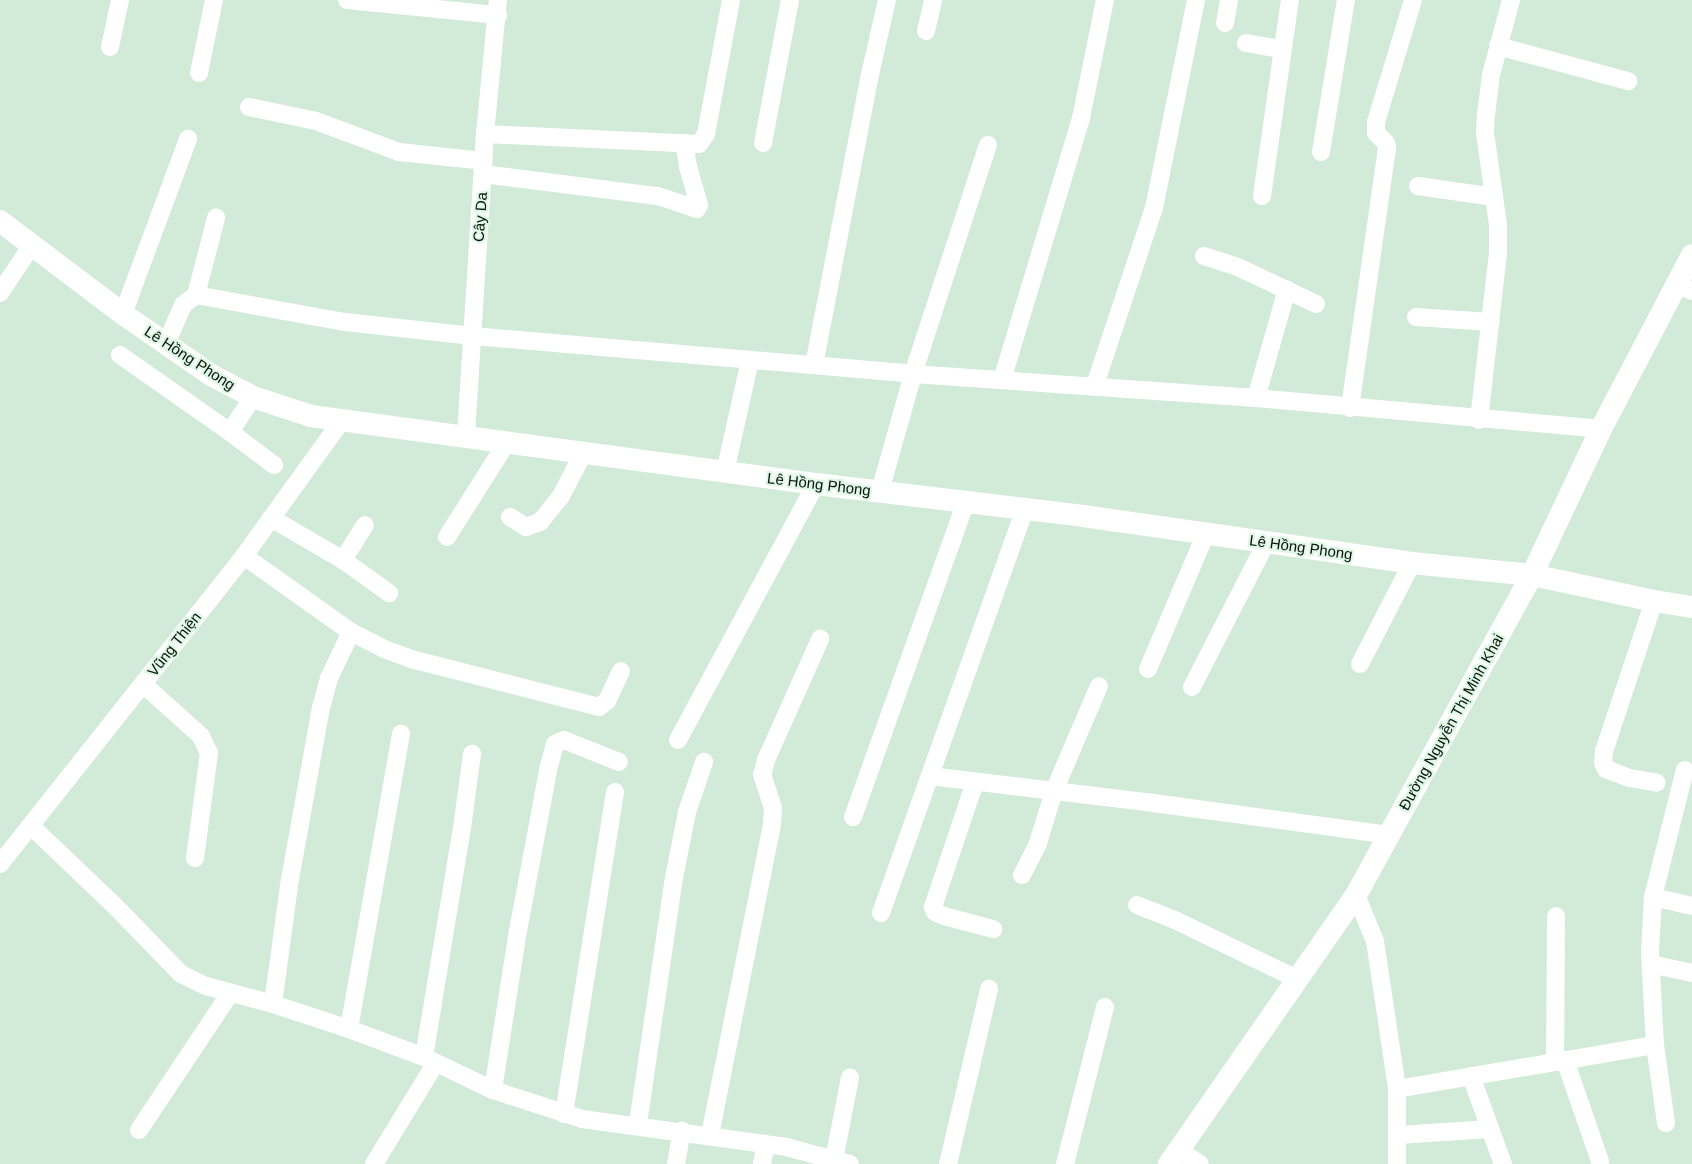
<!DOCTYPE html>
<meta charset="utf-8">
<style>
body{margin:0}
#map{position:relative;width:1692px;height:1164px;overflow:hidden;background:#d2ead8;font-family:Arial,sans-serif}
div>[style]{position:absolute}
[style*='--x']{left:calc(var(--x)*1px);top:calc(var(--y)*1px);width:calc(var(--w)*1px);rotate:calc(var(--a)*1deg)}
.minor>*{height:18px;margin:-9px;padding:0 9px;transform-origin:9px;border-radius:9px;background:#fff}
.major>*{height:22px;margin:-11px;padding:0 11px;transform-origin:11px;border-radius:11px;background:#fff}
span{translate:-50% -50%;white-space:nowrap;text-align:center;line-height:1.15;-webkit-text-stroke:4.5px #dff7e5;paint-order:stroke}
.street-label{font-size:15px;color:#0b130d}
</style>
<div id="map">
<div class="minor">
<div style="--x:347;--y:0;--w:152;--a:5.7"></div>
<div style="--x:1225;--y:23;--w:23;--a:-80"></div>
<div style="--x:926;--y:31;--w:32;--a:-77"></div>
<div style="--x:1246;--y:43;--w:36;--a:10"></div>
<div style="--x:1498;--y:46;--w:135;--a:15.1"></div>
<div style="--x:110;--y:47;--w:48;--a:-78"></div>
<div style="--x:199;--y:73;--w:75;--a:-78.4"></div>
<div style="--x:249;--y:107;--w:68;--a:11.8"></div>
<div style="--x:316;--y:121;--w:89;--a:20.5"></div>
<div style="--x:399;--y:152;--w:85;--a:6"></div>
<div style="--x:485;--y:134;--w:214;--a:2.7"></div>
<div style="--x:699;--y:144;--w:12;--a:-55"></div>
<div style="--x:706;--y:134;--w:136;--a:-79.4"></div>
<div style="--x:763;--y:143;--w:146;--a:-79.3"></div>
<div style="--x:1321;--y:152;--w:154;--a:-80.7"></div>
<div style="--x:483;--y:174;--w:176;--a:7.2"></div>
<div style="--x:658;--y:196;--w:41;--a:18.4"></div>
<div style="--x:697;--y:209;--w:4;--a:-63"></div>
<div style="--x:699;--y:205;--w:40;--a:-106"></div>
<div style="--x:688;--y:167;--w:24;--a:-99"></div>
<div style="--x:1418;--y:186;--w:77;--a:8.2"></div>
<div style="--x:1262;--y:196;--w:198;--a:-81.9"></div>
<div style="--x:1204;--y:256;--w:38;--a:18"></div>
<div style="--x:1240;--y:268;--w:84;--a:25.3"></div>
<div style="--x:1678;--y:285;--w:15;--a:23"></div>
<div style="--x:0;--y:293;--w:58;--a:-56.3"></div>
<div style="--x:196;--y:295;--w:80;--a:-75.4"></div>
<div style="--x:123;--y:314;--w:187;--a:-69.6"></div>
<div style="--x:1416;--y:317;--w:75;--a:3.8"></div>
<div style="--x:166;--y:344;--w:43;--a:-66.4"></div>
<div style="--x:183;--y:305;--w:16;--a:-38"></div>
<div style="--x:196;--y:295;--w:151;--a:10.3"></div>
<div style="--x:345;--y:322;--w:129;--a:6.2"></div>
<div style="--x:473;--y:336;--w:442;--a:4.9"></div>
<div style="--x:913;--y:374;--w:344;--a:4"></div>
<div style="--x:1256;--y:398;--w:346;--a:5.1"></div>
<div style="--x:120;--y:355;--w:134;--a:35"></div>
<div style="--x:230;--y:432;--w:42;--a:-56.7"></div>
<div style="--x:814;--y:365;--w:291;--a:-79.1"></div>
<div style="--x:869;--y:79;--w:81;--a:-77.2"></div>
<div style="--x:1002;--y:380;--w:274;--a:-73.2"></div>
<div style="--x:1081;--y:118;--w:120;--a:-78.5"></div>
<div style="--x:1095;--y:385;--w:187;--a:-71.6"></div>
<div style="--x:1154;--y:208;--w:212;--a:-78.6"></div>
<div style="--x:1256;--y:398;--w:113;--a:-74.1"></div>
<div style="--x:1350;--y:408;--w:264;--a:-81.9"></div>
<div style="--x:1387;--y:147;--w:4;--a:-104"></div>
<div style="--x:1386;--y:143;--w:14;--a:-135"></div>
<div style="--x:1376;--y:133;--w:11;--a:-90"></div>
<div style="--x:1376;--y:122;--w:127;--a:-73.1"></div>
<div style="--x:1479;--y:420;--w:167;--a:-83.5"></div>
<div style="--x:1498;--y:254;--w:29;--a:-90"></div>
<div style="--x:1498;--y:225;--w:94;--a:-98"></div>
<div style="--x:1485;--y:132;--w:17;--a:-87"></div>
<div style="--x:1486;--y:115;--w:40;--a:-82.9"></div>
<div style="--x:1491;--y:75;--w:78;--a:-75.1"></div>
<div style="--x:230;--y:432;--w:55;--a:36.9"></div>
<div style="--x:466;--y:435;--w:302;--a:-86.4"></div>
<div style="--x:485;--y:134;--w:135;--a:-84.5"></div>
<div style="--x:725;--y:472;--w:115;--a:-77.4"></div>
<div style="--x:880;--y:491;--w:122;--a:-74.2"></div>
<div style="--x:913;--y:374;--w:241;--a:-71.9"></div>
<div style="--x:510;--y:517;--w:19;--a:32"></div>
<div style="--x:526;--y:527;--w:15;--a:-20"></div>
<div style="--x:540;--y:522;--w:33;--a:-51"></div>
<div style="--x:561;--y:496;--w:50;--a:-62.4"></div>
<div style="--x:271;--y:518;--w:83;--a:30.3"></div>
<div style="--x:343;--y:560;--w:57;--a:35.7"></div>
<div style="--x:447;--y:537;--w:112;--a:-57.7"></div>
<div style="--x:244;--y:556;--w:131;--a:35.4"></div>
<div style="--x:351;--y:632;--w:37;--a:27"></div>
<div style="--x:384;--y:649;--w:33;--a:20"></div>
<div style="--x:415;--y:660;--w:190;--a:14.3"></div>
<div style="--x:599;--y:707;--w:10;--a:-37"></div>
<div style="--x:607;--y:701;--w:33;--a:-65"></div>
<div style="--x:343;--y:560;--w:41;--a:-57.8"></div>
<div style="--x:1654;--y:601;--w:158;--a:108.4"></div>
<div style="--x:1604;--y:751;--w:12;--a:95"></div>
<div style="--x:1603;--y:763;--w:7;--a:63"></div>
<div style="--x:1606;--y:769;--w:26;--a:21"></div>
<div style="--x:1630;--y:778;--w:27;--a:10"></div>
<div style="--x:1360;--y:664;--w:114;--a:-62.8"></div>
<div style="--x:1148;--y:669;--w:148;--a:-66.9"></div>
<div style="--x:143;--y:684;--w:78;--a:41.9"></div>
<div style="--x:201;--y:736;--w:19;--a:65"></div>
<div style="--x:209;--y:753;--w:106;--a:97.6"></div>
<div style="--x:1192;--y:687;--w:164;--a:-62.8"></div>
<div style="--x:678;--y:740;--w:291;--a:-61.7"></div>
<div style="--x:930;--y:776;--w:218;--a:6.9"></div>
<div style="--x:1146;--y:802;--w:245;--a:7.7"></div>
<div style="--x:975;--y:782;--w:132;--a:108.6"></div>
<div style="--x:933;--y:907;--w:5;--a:68"></div>
<div style="--x:935;--y:912;--w:10;--a:24"></div>
<div style="--x:944;--y:916;--w:51;--a:14.9"></div>
<div style="--x:853;--y:817;--w:336;--a:-70.3"></div>
<div style="--x:31;--y:826;--w:117;--a:43.6"></div>
<div style="--x:116;--y:907;--w:93;--a:45.9"></div>
<div style="--x:181;--y:974;--w:28;--a:26"></div>
<div style="--x:206;--y:986;--w:69;--a:15"></div>
<div style="--x:273;--y:1004;--w:80;--a:18.2"></div>
<div style="--x:349;--y:1029;--w:80;--a:20.5"></div>
<div style="--x:424;--y:1057;--w:76;--a:25.6"></div>
<div style="--x:493;--y:1090;--w:94;--a:18"></div>
<div style="--x:582;--y:1119;--w:206;--a:7.8"></div>
<div style="--x:786;--y:1147;--w:66;--a:14.9"></div>
<div style="--x:0;--y:864;--w:393;--a:-51.6"></div>
<div style="--x:244;--y:556;--w:168;--a:-54.2"></div>
<div style="--x:1022;--y:875;--w:36;--a:-63"></div>
<div style="--x:1038;--y:843;--w:54;--a:-72.9"></div>
<div style="--x:1054;--y:791;--w:114;--a:-66.8"></div>
<div style="--x:1356;--y:895;--w:50;--a:67.6"></div>
<div style="--x:1375;--y:941;--w:150;--a:81.5"></div>
<div style="--x:1397;--y:1089;--w:75;--a:90"></div>
<div style="--x:1653;--y:897;--w:40;--a:13"></div>
<div style="--x:1137;--y:905;--w:41;--a:21.5"></div>
<div style="--x:1175;--y:920;--w:136;--a:25.8"></div>
<div style="--x:881;--y:913;--w:430;--a:-70.4"></div>
<div style="--x:1651;--y:964;--w:42;--a:12.4"></div>
<div style="--x:273;--y:1004;--w:120;--a:-82.3"></div>
<div style="--x:289;--y:885;--w:180;--a:-79.8"></div>
<div style="--x:321;--y:708;--w:31;--a:-75"></div>
<div style="--x:329;--y:678;--w:51;--a:-64.4"></div>
<div style="--x:349;--y:1029;--w:300;--a:-80"></div>
<div style="--x:424;--y:1057;--w:232;--a:-80.6"></div>
<div style="--x:462;--y:828;--w:75;--a:-82.3"></div>
<div style="--x:1565;--y:1060;--w:107;--a:70.9"></div>
<div style="--x:1555;--y:1062;--w:146;--a:-89.6"></div>
<div style="--x:1471;--y:1076;--w:94;--a:70"></div>
<div style="--x:1397;--y:1089;--w:262;--a:-9.7"></div>
<div style="--x:493;--y:1090;--w:161;--a:-81.1"></div>
<div style="--x:518;--y:931;--w:164;--a:-79.4"></div>
<div style="--x:548;--y:770;--w:27;--a:-75"></div>
<div style="--x:555;--y:744;--w:10;--a:-24"></div>
<div style="--x:564;--y:740;--w:59;--a:21.8"></div>
<div style="--x:564;--y:1114;--w:326;--a:-81"></div>
<div style="--x:1666;--y:1123;--w:79;--a:-98"></div>
<div style="--x:1655;--y:1045;--w:93;--a:-93.1"></div>
<div style="--x:1650;--y:952;--w:55;--a:-86.9"></div>
<div style="--x:1653;--y:897;--w:131;--a:-75.9"></div>
<div style="--x:638;--y:1124;--w:244;--a:-81.7"></div>
<div style="--x:673;--y:883;--w:72;--a:-78.8"></div>
<div style="--x:687;--y:812;--w:53;--a:-71.2"></div>
<div style="--x:139;--y:1130;--w:162;--a:-56.3"></div>
<div style="--x:710;--y:1135;--w:317;--a:-78.7"></div>
<div style="--x:772;--y:824;--w:16;--a:-86"></div>
<div style="--x:773;--y:808;--w:35;--a:-108"></div>
<div style="--x:762;--y:775;--w:16;--a:-75"></div>
<div style="--x:766;--y:760;--w:133;--a:-65.9"></div>
<div style="--x:1399;--y:1135;--w:91;--a:-3.8"></div>
<div style="--x:1179;--y:1150;--w:25;--a:34"></div>
<div style="--x:834;--y:1160;--w:84;--a:-79"></div>
<div style="--x:374;--y:1164;--w:117;--a:-58.6"></div>
<div style="--x:676;--y:1164;--w:34;--a:-80"></div>
<div style="--x:762;--y:1164;--w:20;--a:-79"></div>
<div style="--x:948;--y:1164;--w:180;--a:-76.8"></div>
<div style="--x:1065;--y:1164;--w:162;--a:-75.7"></div>
</div>
<div class="major">
<div style="--x:0;--y:221;--w:154;--a:37.1"></div>
<div style="--x:123;--y:314;--w:107;--a:34.7"></div>
<div style="--x:211;--y:375;--w:47;--a:27.6"></div>
<div style="--x:253;--y:397;--w:61;--a:18.1"></div>
<div style="--x:311;--y:416;--w:510;--a:7.67"></div>
<div style="--x:816;--y:484;--w:269;--a:6.8"></div>
<div style="--x:1083;--y:516;--w:332;--a:8.1"></div>
<div style="--x:1412;--y:563;--w:121;--a:5.7"></div>
<div style="--x:1532;--y:575;--w:125;--a:12"></div>
<div style="--x:1654;--y:601;--w:38;--a:9"></div>
<div style="--x:1169;--y:1164;--w:328;--a:-55.2"></div>
<div style="--x:1356;--y:895;--w:365;--a:-61.2"></div>
<div style="--x:1532;--y:575;--w:161;--a:-64.7"></div>
<div style="--x:1601;--y:429;--w:196;--a:-62.4"></div>
</div>
<div class="street-label">
<span style="left:480px;top:217px;rotate:-86deg">Cây Da</span>
<span style="left:190px;top:358px;rotate:33deg">Lê Hồng Phong</span>
<span style="left:819px;top:484px;rotate:7deg">Lê Hồng Phong</span>
<span style="left:1301px;top:547px;rotate:8deg">Lê Hồng Phong</span>
<span style="left:174px;top:644px;rotate:-52deg">Vũng Thiện</span>
<span style="left:1451px;top:722px;rotate:-61deg">Đường Nguyễn Thị Minh Khai</span>
</div>
</div>
